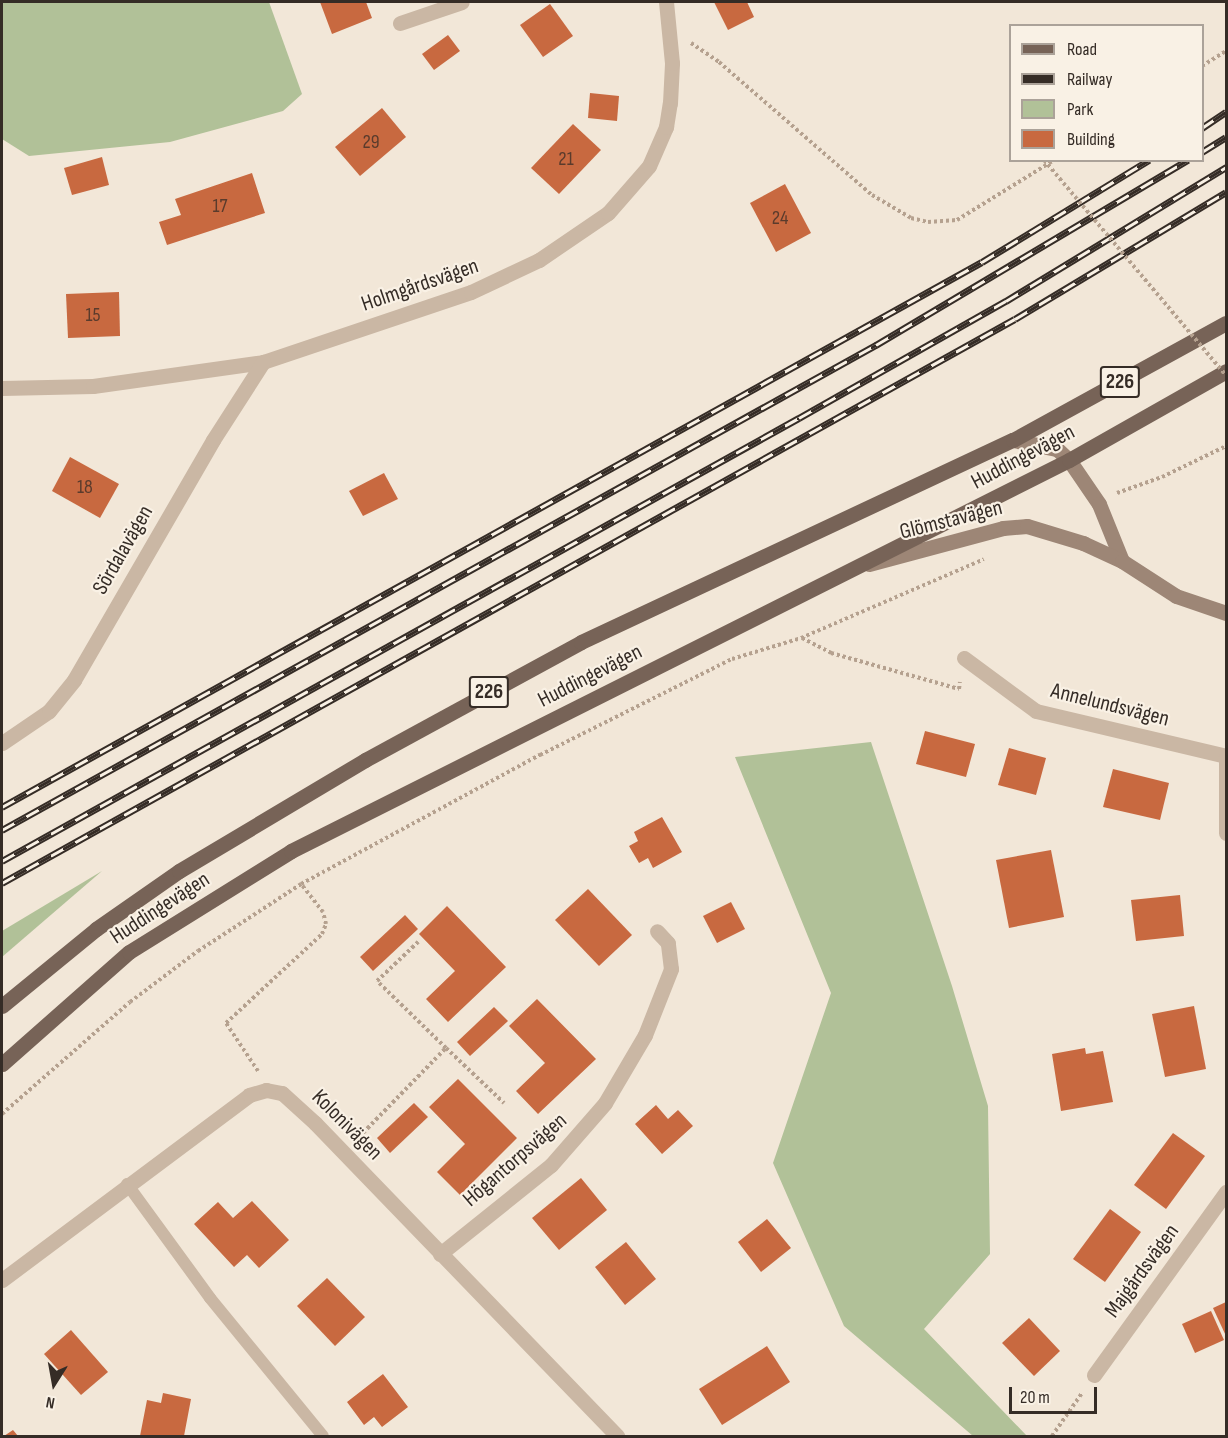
<!DOCTYPE html>
<meta charset="utf-8">
<style>
body{margin:0}
#map{position:relative;width:1228px;height:1438px;overflow:hidden;background:#f2e7d8;font-family:"Sofia Sans Condensed",sans-serif}
div>[style]{position:absolute}
[style*='--x']{left:calc(var(--x)*1px);top:calc(var(--y)*1px);width:calc(var(--w)*1px);rotate:calc(var(--a)*1deg)}
.green>*{inset:0;background:#b1c198}
.building>*{inset:0;background:#c86940}
.path>*{height:4px;margin-top:-2px;transform-origin:0;background:repeating-linear-gradient(90deg,#b5a18f 0 3px,transparent 0 6px)}
.lane>*{height:12px;margin:-6px;padding:0 6px;transform-origin:6px;border-radius:6px;background:#cab7a4}
.street>*{height:15px;margin:-7.5px;padding:0 7.5px;transform-origin:7.5px;border-radius:7.5px;background:#cab7a4}
.secondary>*{height:15px;margin:-7.5px;padding:0 7.5px;transform-origin:7.5px;border-radius:7.5px;background:#9d8676}
.primary>*{height:15px;margin:-7.5px;padding:0 7.5px;transform-origin:7.5px;border-radius:7.5px;background:#776357}
.rail>*{height:7px;margin-top:-3.5px;transform-origin:0;background:repeating-linear-gradient(90deg,#f9f1e5 0 14px,#352c26 0 28px);box-sizing:border-box;border-block:2px solid #352c26}
.path-bridge>*{height:4px;margin-top:-2px;transform-origin:0;background:repeating-linear-gradient(90deg,#b5a18f 0 3px,transparent 0 6px)}
span{translate:-50% -50%;white-space:nowrap;text-align:center;line-height:1.15;-webkit-text-stroke:4.5px #f9f1e5;paint-order:stroke}
.number-label{font-size:20px;color:#5a3b2c}
.number-label span{-webkit-text-stroke-width:0}
.shield-label span{padding:2px 4px;background:#f9f1e5;border:2px solid;border-radius:4px;-webkit-text-stroke-width:0}
.shield-label{font-size:21px;color:#352c26;font-weight:700}
.street-label{font-size:22px;color:#352c26}
.frame{position:absolute;inset:0;border:3px solid #352c26;pointer-events:none}
.legend{position:absolute;left:1009px;top:24px;width:195px;height:138px;box-sizing:border-box;background:#f9f1e5;border:2px solid #aba299;margin:0;padding:8px 10px;list-style:none;font-size:18px;color:#352c26}
.legend li{display:flex;align-items:center;gap:12px;height:30px}
.legend b{width:30px;border:2px solid #aba299}
.north{position:absolute;left:24px;top:1354px;width:60px;height:60px;-webkit-text-stroke:4px #f9f1e5;paint-order:stroke;rotate:191deg;font-size:16px;font-weight:700;line-height:24px;text-align:center;color:#352c26}
.north::after{content:'';display:block;margin:auto;width:21px;height:27px;background:#352c26;clip-path:polygon(50% 0,100% 100%,50% 72%,0 100%)}
.scale{position:absolute;left:1009px;top:1387px;width:88px;height:27px;box-sizing:border-box;border:3px solid #352c26;border-top:0;padding-left:8px;font-size:18px;line-height:21px;white-space:nowrap;color:#352c26;-webkit-text-stroke:4px #f9f1e5;paint-order:stroke}
</style>
<div id="map">
<div class="green">
<div style="clip-path:polygon(2px 2px,269px 2px,302px 94px,283px 111px,170px 142px,29px 156px,2px 139px)"></div>
<div style="clip-path:polygon(871px 742px,952px 986px,988px 1106px,990px 1254px,924px 1329px,1027px 1436px,973px 1436px,844px 1326px,773px 1163px,831px 993px,735px 757px)"></div>
<div style="clip-path:polygon(102px 871px,2px 957px,2px 931px)"></div>
</div>
<div class="building">
<div style="clip-path:polygon(320px 2px,366px 2px,372px 18px,332px 34px)"></div>
<div style="clip-path:polygon(714px 2px,747px 2px,754px 17px,728px 30px)"></div>
<div style="clip-path:polygon(550px 4px,573px 36px,543px 57px,520px 25px)"></div>
<div style="clip-path:polygon(448px 35px,460px 51px,434px 70px,422px 54px)"></div>
<div style="clip-path:polygon(590px 93px,619px 96px,617px 121px,588px 118px)"></div>
<div style="clip-path:polygon(382px 108px,406px 137px,360px 176px,335px 147px)"></div>
<div style="clip-path:polygon(573px 124px,601px 150px,559px 194px,531px 168px)"></div>
<div style="clip-path:polygon(102px 157px,109px 185px,72px 195px,64px 168px)"></div>
<div style="clip-path:polygon(252px 173px,265px 213px,167px 245px,159px 222px,181px 215px,175px 199px)"></div>
<div style="clip-path:polygon(785px 184px,811px 233px,776px 252px,750px 203px)"></div>
<div style="clip-path:polygon(119px 292px,120px 336px,68px 338px,66px 294px)"></div>
<div style="clip-path:polygon(70px 457px,119px 484px,100px 518px,52px 491px)"></div>
<div style="clip-path:polygon(384px 473px,398px 499px,363px 516px,349px 491px)"></div>
<div style="clip-path:polygon(925px 731px,975px 744px,966px 777px,916px 764px)"></div>
<div style="clip-path:polygon(1009px 748px,1046px 758px,1036px 795px,998px 785px)"></div>
<div style="clip-path:polygon(1113px 769px,1169px 783px,1160px 820px,1103px 807px)"></div>
<div style="clip-path:polygon(662px 817px,682px 852px,653px 868px,648px 858px,639px 863px,629px 846px,638px 841px,634px 832px)"></div>
<div style="clip-path:polygon(1051px 850px,1064px 917px,1009px 928px,996px 860px)"></div>
<div style="clip-path:polygon(588px 889px,632px 935px,599px 966px,555px 920px)"></div>
<div style="clip-path:polygon(1180px 895px,1184px 936px,1136px 941px,1131px 900px)"></div>
<div style="clip-path:polygon(731px 902px,745px 929px,717px 943px,703px 916px)"></div>
<div style="clip-path:polygon(447px 906px,506px 967px,448px 1022px,426px 999px,455px 971px,419px 934px)"></div>
<div style="clip-path:polygon(405px 915px,418px 929px,373px 971px,360px 957px)"></div>
<div style="clip-path:polygon(537px 999px,596px 1059px,538px 1114px,516px 1091px,545px 1063px,509px 1026px)"></div>
<div style="clip-path:polygon(1194px 1006px,1206px 1069px,1165px 1077px,1152px 1014px)"></div>
<div style="clip-path:polygon(494px 1007px,508px 1021px,470px 1056px,457px 1042px)"></div>
<div style="clip-path:polygon(1085px 1048px,1086px 1054px,1103px 1051px,1113px 1102px,1061px 1111px,1052px 1054px)"></div>
<div style="clip-path:polygon(458px 1079px,517px 1138px,460px 1195px,437px 1172px,465px 1144px,429px 1107px)"></div>
<div style="clip-path:polygon(414px 1103px,428px 1117px,390px 1153px,377px 1138px)"></div>
<div style="clip-path:polygon(656px 1105px,668px 1119px,678px 1110px,693px 1126px,662px 1154px,635px 1124px)"></div>
<div style="clip-path:polygon(1173px 1133px,1205px 1156px,1166px 1209px,1134px 1185px)"></div>
<div style="clip-path:polygon(581px 1178px,607px 1210px,559px 1250px,532px 1218px)"></div>
<div style="clip-path:polygon(252px 1201px,289px 1240px,259px 1268px,247px 1255px,234px 1267px,194px 1224px,218px 1202px,233px 1218px)"></div>
<div style="clip-path:polygon(1110px 1209px,1141px 1232px,1105px 1282px,1073px 1259px)"></div>
<div style="clip-path:polygon(767px 1219px,791px 1248px,761px 1272px,738px 1242px)"></div>
<div style="clip-path:polygon(626px 1242px,656px 1279px,625px 1305px,595px 1267px)"></div>
<div style="clip-path:polygon(327px 1278px,365px 1317px,335px 1346px,297px 1306px)"></div>
<div style="clip-path:polygon(1226px 1302px,1226px 1336px,1213px 1308px)"></div>
<div style="clip-path:polygon(1211px 1311px,1224px 1340px,1195px 1353px,1182px 1324px)"></div>
<div style="clip-path:polygon(1029px 1318px,1060px 1351px,1034px 1376px,1002px 1343px)"></div>
<div style="clip-path:polygon(71px 1330px,108px 1372px,81px 1395px,44px 1354px)"></div>
<div style="clip-path:polygon(767px 1346px,790px 1382px,722px 1425px,699px 1389px)"></div>
<div style="clip-path:polygon(383px 1374px,408px 1407px,382px 1427px,374px 1417px,364px 1425px,347px 1402px)"></div>
<div style="clip-path:polygon(163px 1393px,191px 1399px,184px 1436px,140px 1436px,147px 1400px,161px 1403px)"></div>
<div style="clip-path:polygon(13px 1430px,18px 1436px,4px 1436px)"></div>
</div>
<div class="path">
<div style="--x:691;--y:43;--w:34;--a:34"></div>
<div style="--x:719;--y:62;--w:203;--a:41"></div>
<div style="--x:872;--y:195;--w:45;--a:30.5"></div>
<div style="--x:911;--y:218;--w:17;--a:13"></div>
<div style="--x:928;--y:222;--w:29;--a:-4"></div>
<div style="--x:957;--y:220;--w:114;--a:-31.7"></div>
<div style="--x:1202;--y:66;--w:28;--a:-32"></div>
<div style="--x:1117;--y:493;--w:48;--a:-19.6"></div>
<div style="--x:1162;--y:477;--w:71;--a:-25.8"></div>
<div style="--x:802;--y:638;--w:33;--a:27"></div>
<div style="--x:831;--y:653;--w:133;--a:15.7"></div>
<div style="--x:959;--y:689;--w:7;--a:-82"></div>
<div style="--x:446;--y:1048;--w:80;--a:43.5"></div>
<div style="--x:258;--y:1071;--w:58;--a:-123.7"></div>
<div style="--x:226;--y:1023;--w:131;--a:-42.8"></div>
<div style="--x:322;--y:934;--w:11;--a:-68"></div>
<div style="--x:326;--y:924;--w:12;--a:-104"></div>
<div style="--x:323;--y:912;--w:36;--a:-128"></div>
<div style="--x:2;--y:1114;--w:170;--a:-41.2"></div>
<div style="--x:130;--y:1002;--w:85;--a:-36.9"></div>
<div style="--x:198;--y:951;--w:123;--a:-33"></div>
<div style="--x:301;--y:884;--w:272;--a:-28.4"></div>
<div style="--x:540;--y:755;--w:215;--a:-26.6"></div>
<div style="--x:732;--y:659;--w:72;--a:-16.9"></div>
<div style="--x:801;--y:638;--w:199;--a:-23.3"></div>
<div style="--x:359;--y:1137;--w:124;--a:-45.7"></div>
<div style="--x:446;--y:1048;--w:96;--a:-135.8"></div>
<div style="--x:377;--y:981;--w:57;--a:-43.6"></div>
<div style="--x:1052;--y:1436;--w:52;--a:-55.1"></div>
</div>
<div class="lane">
<div style="--x:127;--y:1184;--w:141;--a:53.9"></div>
<div style="--x:210;--y:1298;--w:178;--a:50.7"></div>
</div>
<div class="street">
<div style="--x:400;--y:23;--w:65;--a:-18.7"></div>
<div style="--x:2;--y:388;--w:91;--a:-1.3"></div>
<div style="--x:93;--y:386;--w:172;--a:-8"></div>
<div style="--x:263;--y:362;--w:219;--a:-18.6"></div>
<div style="--x:471;--y:292;--w:75;--a:-25.2"></div>
<div style="--x:539;--y:260;--w:83;--a:-34.3"></div>
<div style="--x:608;--y:213;--w:62;--a:-48.9"></div>
<div style="--x:649;--y:166;--w:43;--a:-66.4"></div>
<div style="--x:666;--y:127;--w:24;--a:-81"></div>
<div style="--x:670;--y:103;--w:40;--a:-87.1"></div>
<div style="--x:672;--y:63;--w:61;--a:-95.6"></div>
<div style="--x:964;--y:658;--w:89;--a:36.4"></div>
<div style="--x:1036;--y:711;--w:195;--a:13.3"></div>
<div style="--x:2;--y:743;--w:57;--a:-34.2"></div>
<div style="--x:49;--y:711;--w:40;--a:-51"></div>
<div style="--x:74;--y:680;--w:277;--a:-59.9"></div>
<div style="--x:213;--y:440;--w:93;--a:-57.3"></div>
<div style="--x:1226;--y:756;--w:77;--a:90"></div>
<div style="--x:440;--y:1254;--w:142;--a:-38.7"></div>
<div style="--x:551;--y:1165;--w:82;--a:-48.9"></div>
<div style="--x:605;--y:1103;--w:79;--a:-59.5"></div>
<div style="--x:645;--y:1035;--w:71;--a:-68.5"></div>
<div style="--x:671;--y:969;--w:26;--a:-97"></div>
<div style="--x:668;--y:943;--w:16;--a:-133"></div>
<div style="--x:2;--y:1280;--w:309;--a:-36.8"></div>
<div style="--x:249;--y:1095;--w:18;--a:-16"></div>
<div style="--x:266;--y:1090;--w:16;--a:11"></div>
<div style="--x:282;--y:1093;--w:45;--a:42.3"></div>
<div style="--x:315;--y:1123;--w:435;--a:46"></div>
<div style="--x:1094;--y:1375;--w:226;--a:-54.2"></div>
</div>
<div class="secondary">
<div style="--x:1013;--y:440;--w:45;--a:11.6"></div>
<div style="--x:1057;--y:449;--w:16;--a:43"></div>
<div style="--x:1069;--y:460;--w:53;--a:55.7"></div>
<div style="--x:1099;--y:504;--w:61;--a:68"></div>
<div style="--x:869;--y:564;--w:139;--a:-15"></div>
<div style="--x:1003;--y:528;--w:24;--a:-5"></div>
<div style="--x:1027;--y:526;--w:59;--a:16.9"></div>
<div style="--x:1083;--y:543;--w:43;--a:24.8"></div>
<div style="--x:1122;--y:561;--w:64;--a:32.9"></div>
<div style="--x:1176;--y:596;--w:53;--a:18.8"></div>
</div>
<div class="primary">
<div style="--x:2;--y:1006;--w:122;--a:-39.3"></div>
<div style="--x:96;--y:929;--w:101;--a:-34.9"></div>
<div style="--x:179;--y:871;--w:217;--a:-30.8"></div>
<div style="--x:365;--y:760;--w:246;--a:-28.6"></div>
<div style="--x:581;--y:642;--w:477;--a:-25.1"></div>
<div style="--x:1013;--y:440;--w:243;--a:-28.8"></div>
<div style="--x:2;--y:1064;--w:169;--a:-41.4"></div>
<div style="--x:129;--y:952;--w:191;--a:-31.9"></div>
<div style="--x:291;--y:851;--w:871;--a:-26.68"></div>
<div style="--x:1069;--y:460;--w:180;--a:-29.5"></div>
</div>
<div class="rail">
<div style="--x:1202;--y:128;--w:29;--a:-34"></div>
<div style="--x:1202;--y:152;--w:28;--a:-32"></div>
<div style="--x:2;--y:807;--w:1121;--a:-29.08"></div>
<div style="--x:982;--y:262;--w:196;--a:-31.4"></div>
<div style="--x:2;--y:830;--w:1000;--a:-29.03"></div>
<div style="--x:876;--y:345;--w:363;--a:-30.7"></div>
<div style="--x:2;--y:861;--w:912;--a:-29.07"></div>
<div style="--x:799;--y:418;--w:238;--a:-29.5"></div>
<div style="--x:1006;--y:301;--w:258;--a:-31.3"></div>
<div style="--x:2;--y:883;--w:1159;--a:-29.11"></div>
<div style="--x:1015;--y:319;--w:246;--a:-31"></div>
</div>
<div class="path-bridge">
<div style="--x:1044;--y:160;--w:282;--a:49.8"></div>
</div>
<div class="number-label">
<span style="left:371px;top:142px">29</span>
<span style="left:566px;top:159px">21</span>
<span style="left:220px;top:206px">17</span>
<span style="left:780px;top:218px">24</span>
<span style="left:93px;top:315px">15</span>
<span style="left:85px;top:487px">18</span>
</div>
<div class="shield-label">
<span style="left:1120px;top:382px">226</span>
<span style="left:489px;top:692px">226</span>
</div>
<div class="street-label">
<span style="left:420px;top:285px;rotate:-19deg">Holmgårdsvägen</span>
<span style="left:1023px;top:457px;rotate:-28deg">Huddingevägen</span>
<span style="left:951px;top:520px;rotate:-14deg">Glömstavägen</span>
<span style="left:123px;top:550px;rotate:-60deg">Sördalavägen</span>
<span style="left:590px;top:676px;rotate:-27deg">Huddingevägen</span>
<span style="left:1110px;top:705px;rotate:14deg">Annelundsvägen</span>
<span style="left:160px;top:908px;rotate:-33deg">Huddingevägen</span>
<span style="left:347px;top:1125px;rotate:45deg">Kolonivägen</span>
<span style="left:515px;top:1160px;rotate:-41deg">Högantorpsvägen</span>
<span style="left:1142px;top:1271px;rotate:-54deg">Majgårdsvägen</span>
</div>
<div class="frame"></div>
<ul class="legend">
<li><b style="height:8px;background:#776357"></b>Road</li>
<li><b style="height:8px;background:#352c26"></b>Railway</li>
<li><b style="height:16px;background:#b1c198"></b>Park</li>
<li><b style="height:16px;background:#c86940"></b>Building</li>
</ul>
<div class="north">N</div>
<div class="scale">20 m</div>
</div>
